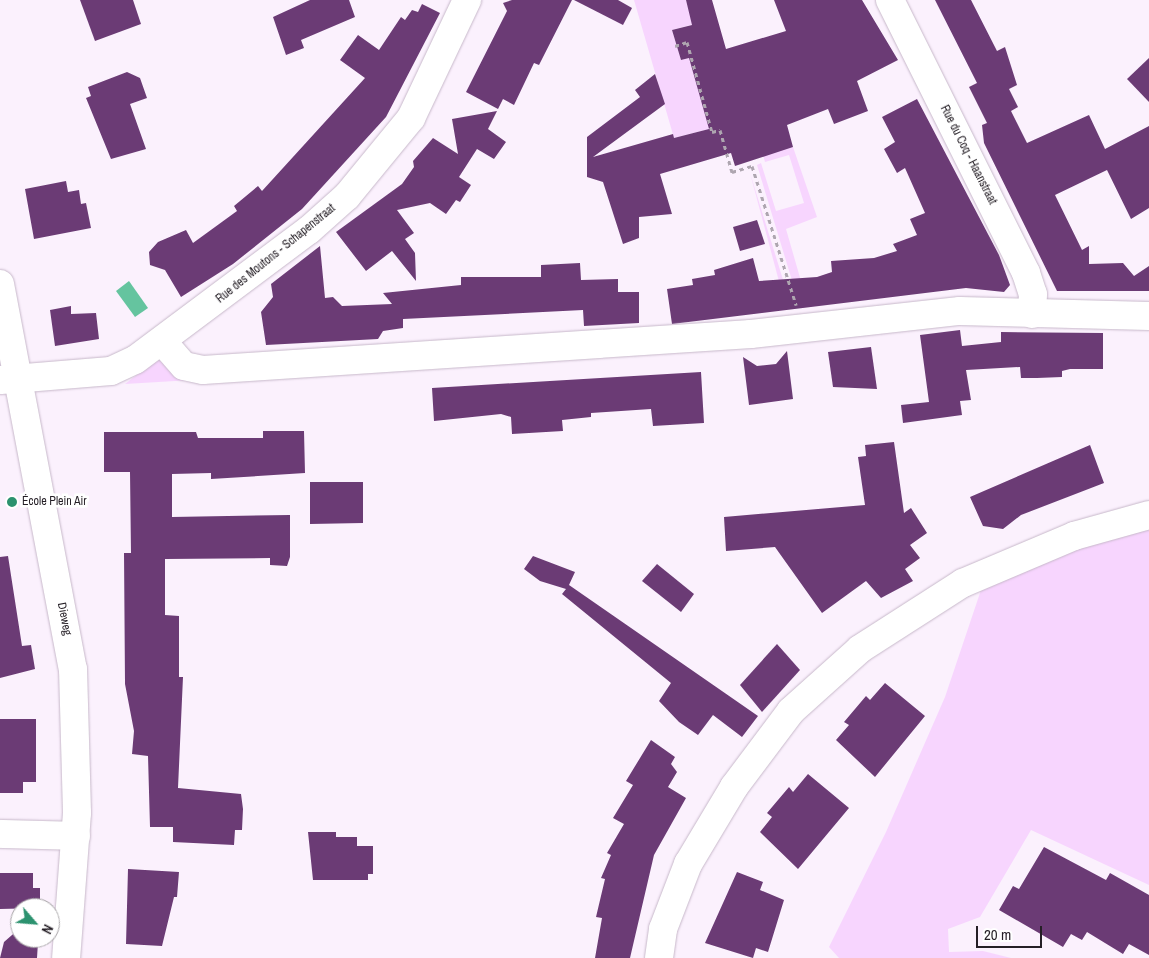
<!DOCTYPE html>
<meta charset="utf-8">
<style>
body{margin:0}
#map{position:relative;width:1149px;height:958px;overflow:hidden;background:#fbf1fd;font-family:"Archivo Narrow",sans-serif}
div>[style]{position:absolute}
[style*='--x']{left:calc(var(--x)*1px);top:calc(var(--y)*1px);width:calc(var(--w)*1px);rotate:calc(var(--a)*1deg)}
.green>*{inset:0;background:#f7d5fe}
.water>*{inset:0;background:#65c49f}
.building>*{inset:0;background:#6b3b75}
.path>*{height:3px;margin-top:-1.5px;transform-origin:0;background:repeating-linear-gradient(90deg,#aea6b0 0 4px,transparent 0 8px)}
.roads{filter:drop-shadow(0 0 1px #c7b8ca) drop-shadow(0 0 1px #c7b8ca)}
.minor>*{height:28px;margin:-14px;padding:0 14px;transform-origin:14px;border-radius:14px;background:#fff}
.dots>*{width:14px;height:14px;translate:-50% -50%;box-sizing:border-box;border:2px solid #fff;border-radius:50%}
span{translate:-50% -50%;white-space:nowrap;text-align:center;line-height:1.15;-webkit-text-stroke:5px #fff;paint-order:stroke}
.street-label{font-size:12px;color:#251f26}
.poi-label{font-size:12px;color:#251f26}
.left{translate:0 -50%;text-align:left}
.north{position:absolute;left:10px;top:898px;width:50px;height:50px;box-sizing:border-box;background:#fff;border:1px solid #a8a5a8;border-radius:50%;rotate:117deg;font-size:14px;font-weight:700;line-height:20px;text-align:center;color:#251f26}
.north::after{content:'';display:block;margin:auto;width:18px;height:22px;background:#2c926f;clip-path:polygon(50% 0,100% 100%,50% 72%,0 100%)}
.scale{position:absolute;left:976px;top:926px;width:66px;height:22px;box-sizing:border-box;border:2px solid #251f26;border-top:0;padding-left:6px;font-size:15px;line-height:18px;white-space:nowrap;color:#251f26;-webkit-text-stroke:4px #fff;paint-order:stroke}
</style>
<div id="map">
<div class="green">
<div style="clip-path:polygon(634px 0,686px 0,694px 24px,672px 30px,681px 60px,689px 58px,709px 129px,674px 138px)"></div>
<div style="clip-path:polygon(793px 147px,817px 217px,786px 229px,805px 295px,797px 297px,757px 165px,761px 163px,776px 211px,804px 203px,789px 155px,765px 162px,763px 155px)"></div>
<div style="clip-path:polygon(750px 173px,789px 299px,784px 300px)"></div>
<div style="clip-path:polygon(160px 360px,192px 380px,125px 384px,155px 361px)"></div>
<div style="clip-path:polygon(1149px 525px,1149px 885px,1031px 830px,980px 917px,948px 929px,949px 952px,983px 951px,1011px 958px,839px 958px,829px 947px,886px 832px,945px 697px,981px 590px,1009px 570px)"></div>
</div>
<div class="water">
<div style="clip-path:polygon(129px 281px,148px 308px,135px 317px,116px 291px)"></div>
</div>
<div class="building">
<div style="clip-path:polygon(80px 0,133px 0,141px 24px,95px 41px)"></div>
<div style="clip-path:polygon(310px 0,349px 0,355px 17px,301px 40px,304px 48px,286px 55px,273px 17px)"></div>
<div style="clip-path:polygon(512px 0,572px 0,539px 65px,534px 63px,514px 105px,503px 99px,498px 109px,466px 92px,507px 11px,503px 3px)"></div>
<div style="clip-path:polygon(574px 0,618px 0,632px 8px,623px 25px)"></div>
<div style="clip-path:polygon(686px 0,712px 0,726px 49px,786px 31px,774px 0,862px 0,898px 60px,857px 81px,868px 111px,834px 124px,828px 109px,787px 125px,793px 147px,735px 166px,731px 153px,660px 174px,672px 214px,639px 217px,639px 238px,623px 244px,603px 182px,587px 177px,587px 137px,640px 97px,635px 90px,655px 74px,665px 104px,593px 157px,673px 134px,674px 138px,709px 129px,689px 58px,681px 60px,672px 30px,692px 25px)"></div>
<div style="clip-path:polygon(935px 0,971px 0,997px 51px,1005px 47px,1017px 85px,1009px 89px,1018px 107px,1011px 111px,1027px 143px,1089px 115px,1105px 149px,1149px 126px,1149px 208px,1131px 219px,1107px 170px,1055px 195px,1082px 250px,1089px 246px,1089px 264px,1123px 263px,1134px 276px,1149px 266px,1149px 291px,1057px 291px,984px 143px,982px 125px,987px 123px,969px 87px,977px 83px)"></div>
<div style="clip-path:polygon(422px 4px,440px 13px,386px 117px,302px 209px,233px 264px,181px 297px,165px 270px,150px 265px,149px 252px,158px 242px,186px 230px,193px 243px,237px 211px,234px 206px,258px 186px,262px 191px,365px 78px,340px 60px,358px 35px,379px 50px,401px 17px,405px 20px,412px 10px,418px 12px)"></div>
<div style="clip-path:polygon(1149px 58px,1149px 102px,1127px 79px)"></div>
<div style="clip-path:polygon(127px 72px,140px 78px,147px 98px,130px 104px,146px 149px,111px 159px,86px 98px,91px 96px,88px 87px)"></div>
<div style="clip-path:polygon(917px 99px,999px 255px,1010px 285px,1004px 292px,966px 288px,672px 324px,667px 289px,693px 285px,692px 279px,715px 275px,714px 270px,753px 258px,759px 281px,817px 277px,832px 272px,831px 261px,874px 258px,897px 251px,893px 244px,917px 235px,910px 219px,925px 213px,905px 168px,897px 173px,884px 149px,895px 142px,882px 117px)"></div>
<div style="clip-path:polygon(497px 111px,488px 129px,506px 142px,494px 159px,477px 149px,459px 177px,471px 185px,460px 202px,456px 200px,446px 214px,430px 203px,397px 210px,414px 233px,405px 239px,415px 253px,416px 281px,392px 251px,366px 271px,336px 232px,402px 184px,414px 167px,413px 161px,433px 138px,458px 154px,452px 119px)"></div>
<div style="clip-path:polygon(66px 181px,68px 192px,79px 190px,81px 204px,86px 203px,91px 228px,34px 239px,25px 189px)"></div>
<div style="clip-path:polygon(757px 220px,765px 244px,740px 251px,733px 227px)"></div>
<div style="clip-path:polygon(320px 246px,325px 298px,333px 297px,342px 306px,392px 304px,383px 293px,461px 285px,461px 277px,541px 277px,541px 265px,580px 263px,581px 280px,618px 279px,618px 292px,639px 292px,639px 323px,584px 326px,583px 310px,403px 319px,403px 328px,383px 331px,378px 339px,266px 345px,261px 312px,273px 297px,271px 284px)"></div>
<div style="clip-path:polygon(71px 306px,71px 314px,96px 313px,99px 339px,55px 346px,50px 310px)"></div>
<div style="clip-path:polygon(960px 330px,962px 346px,1001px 342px,1001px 332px,1103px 333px,1103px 369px,1070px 369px,1062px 371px,1062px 377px,1037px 378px,1021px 378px,1020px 367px,966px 370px,971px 400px,960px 401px,962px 415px,903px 423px,901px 405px,929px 402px,920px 335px)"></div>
<div style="clip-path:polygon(871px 347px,877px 389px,833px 387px,828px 352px)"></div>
<div style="clip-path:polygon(787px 351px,793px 399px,749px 405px,743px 357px,757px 366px,776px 364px)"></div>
<div style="clip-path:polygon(701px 372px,704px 423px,653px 426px,651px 409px,591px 413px,591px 417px,562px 420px,563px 431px,512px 434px,511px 417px,501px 414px,434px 421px,432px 388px)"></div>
<div style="clip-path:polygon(263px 431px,304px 431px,305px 473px,211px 479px,211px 473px,172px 474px,172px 517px,290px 515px,290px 557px,287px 566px,270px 565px,270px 558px,165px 559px,165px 615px,179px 616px,179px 677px,183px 677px,178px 788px,241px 794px,243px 809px,242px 830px,235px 830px,234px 845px,173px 842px,173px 827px,150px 827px,148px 756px,132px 754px,134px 731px,125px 684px,124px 553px,131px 553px,130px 472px,104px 472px,104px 432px,196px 432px,198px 438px,263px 438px)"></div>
<div style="clip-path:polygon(894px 442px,904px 513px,911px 508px,927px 533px,910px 545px,920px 558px,905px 569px,913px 581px,881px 598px,866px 581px,822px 613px,775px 547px,726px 551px,724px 517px,865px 505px,858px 457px,866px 456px,865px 445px)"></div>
<div style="clip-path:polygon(1090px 445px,1104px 483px,1021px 515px,1003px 529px,983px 526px,970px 497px)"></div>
<div style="clip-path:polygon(310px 482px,363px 482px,363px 523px,310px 524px)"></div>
<div style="clip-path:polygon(8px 556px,22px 646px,31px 645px,35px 669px,0 678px,0 557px)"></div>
<div style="clip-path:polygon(533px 556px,575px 572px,569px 585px,758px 716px,742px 737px,713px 715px,698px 735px,679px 722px,659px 701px,671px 683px,562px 594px,566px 589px,540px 581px,524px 569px)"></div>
<div style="clip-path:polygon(657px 564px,694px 594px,681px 612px,642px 581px)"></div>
<div style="clip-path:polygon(777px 644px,800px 670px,762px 712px,740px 685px)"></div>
<div style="clip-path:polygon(885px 683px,925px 716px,875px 777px,836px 740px,849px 725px,844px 722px,866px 696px,870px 700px)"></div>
<div style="clip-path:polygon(0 719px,36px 719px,36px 782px,23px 782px,23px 793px,0 793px)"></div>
<div style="clip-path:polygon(651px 740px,675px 757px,671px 764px,677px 772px,668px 787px,686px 798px,654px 855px,630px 958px,595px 958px,602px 918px,596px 917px,605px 879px,601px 878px,611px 855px,607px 853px,624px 824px,613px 818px,633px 785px,626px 781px)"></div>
<div style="clip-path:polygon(808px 774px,849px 808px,798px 869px,760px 832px,772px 817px,767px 813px,789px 787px,793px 792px)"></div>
<div style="clip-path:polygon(308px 832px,336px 832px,336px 837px,357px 837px,357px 846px,373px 846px,373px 874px,368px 874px,368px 880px,313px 880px)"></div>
<div style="clip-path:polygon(1044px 847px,1106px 880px,1110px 873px,1149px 895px,1149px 955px,1129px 944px,1123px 954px,1087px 932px,1082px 940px,1071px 934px,1063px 947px,999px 910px,1013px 886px,1019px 889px)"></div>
<div style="clip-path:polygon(128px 869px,179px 872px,177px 897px,174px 897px,162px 946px,126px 944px)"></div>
<div style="clip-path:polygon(737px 872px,763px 882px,760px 890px,784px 900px,768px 952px,756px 948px,753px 958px,705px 943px)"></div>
<div style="clip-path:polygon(0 873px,33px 873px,33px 888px,40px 888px,40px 908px,0 909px)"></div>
<div style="clip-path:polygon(20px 928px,20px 938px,38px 942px,37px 958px,0 958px,4px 942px)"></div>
</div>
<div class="path">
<div style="--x:675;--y:46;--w:13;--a:-18"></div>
<div style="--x:687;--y:42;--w:93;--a:74.5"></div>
<div style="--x:712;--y:132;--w:8;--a:-14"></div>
<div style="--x:720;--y:130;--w:44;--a:74.1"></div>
<div style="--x:732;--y:172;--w:21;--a:-17"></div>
<div style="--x:752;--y:166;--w:146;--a:72.4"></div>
</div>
<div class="roads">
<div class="minor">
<div style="--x:890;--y:0;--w:305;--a:63.5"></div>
<div style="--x:1026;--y:273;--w:22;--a:72"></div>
<div style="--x:1033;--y:294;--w:20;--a:93"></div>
<div style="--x:0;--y:284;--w:392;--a:79.3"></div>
<div style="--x:73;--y:669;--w:144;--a:88.4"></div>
<div style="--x:77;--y:813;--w:145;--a:94.3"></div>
<div style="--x:162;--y:341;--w:33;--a:49"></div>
<div style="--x:184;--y:366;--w:19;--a:12"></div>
<div style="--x:203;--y:370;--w:549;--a:-3.76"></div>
<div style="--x:751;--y:334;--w:210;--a:-6.3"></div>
<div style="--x:960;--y:311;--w:189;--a:1.5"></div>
<div style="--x:1;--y:380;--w:110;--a:-4.7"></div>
<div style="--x:111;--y:371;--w:26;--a:-25"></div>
<div style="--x:135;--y:360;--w:217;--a:-36.8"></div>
<div style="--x:309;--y:230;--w:51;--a:-41.8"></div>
<div style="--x:347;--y:196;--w:101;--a:-50.6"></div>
<div style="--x:411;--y:118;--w:131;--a:-64.6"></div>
<div style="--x:0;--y:834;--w:76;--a:1.5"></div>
<div style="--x:659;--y:958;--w:29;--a:-82"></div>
<div style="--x:663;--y:929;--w:70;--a:-69"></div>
<div style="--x:688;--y:864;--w:90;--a:-59.1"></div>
<div style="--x:734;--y:787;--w:95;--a:-53.1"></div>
<div style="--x:791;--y:711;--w:93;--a:-41.9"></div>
<div style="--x:860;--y:649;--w:122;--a:-32.7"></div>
<div style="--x:963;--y:583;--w:121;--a:-22.9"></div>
<div style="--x:1074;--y:536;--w:78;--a:-15.6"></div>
</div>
</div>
<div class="dots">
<div style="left:12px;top:502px;background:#2c926f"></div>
</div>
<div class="street-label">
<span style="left:968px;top:155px;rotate:63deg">Rue du Coq - Haanstraat</span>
<span style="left:276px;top:254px;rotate:-39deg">Rue des Moutons - Schapenstraat</span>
<span style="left:64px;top:619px;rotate:79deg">Dieweg</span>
</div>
<div class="poi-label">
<span class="left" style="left:22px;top:502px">École Plein Air</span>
</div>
<div class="north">N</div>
<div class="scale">20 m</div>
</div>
